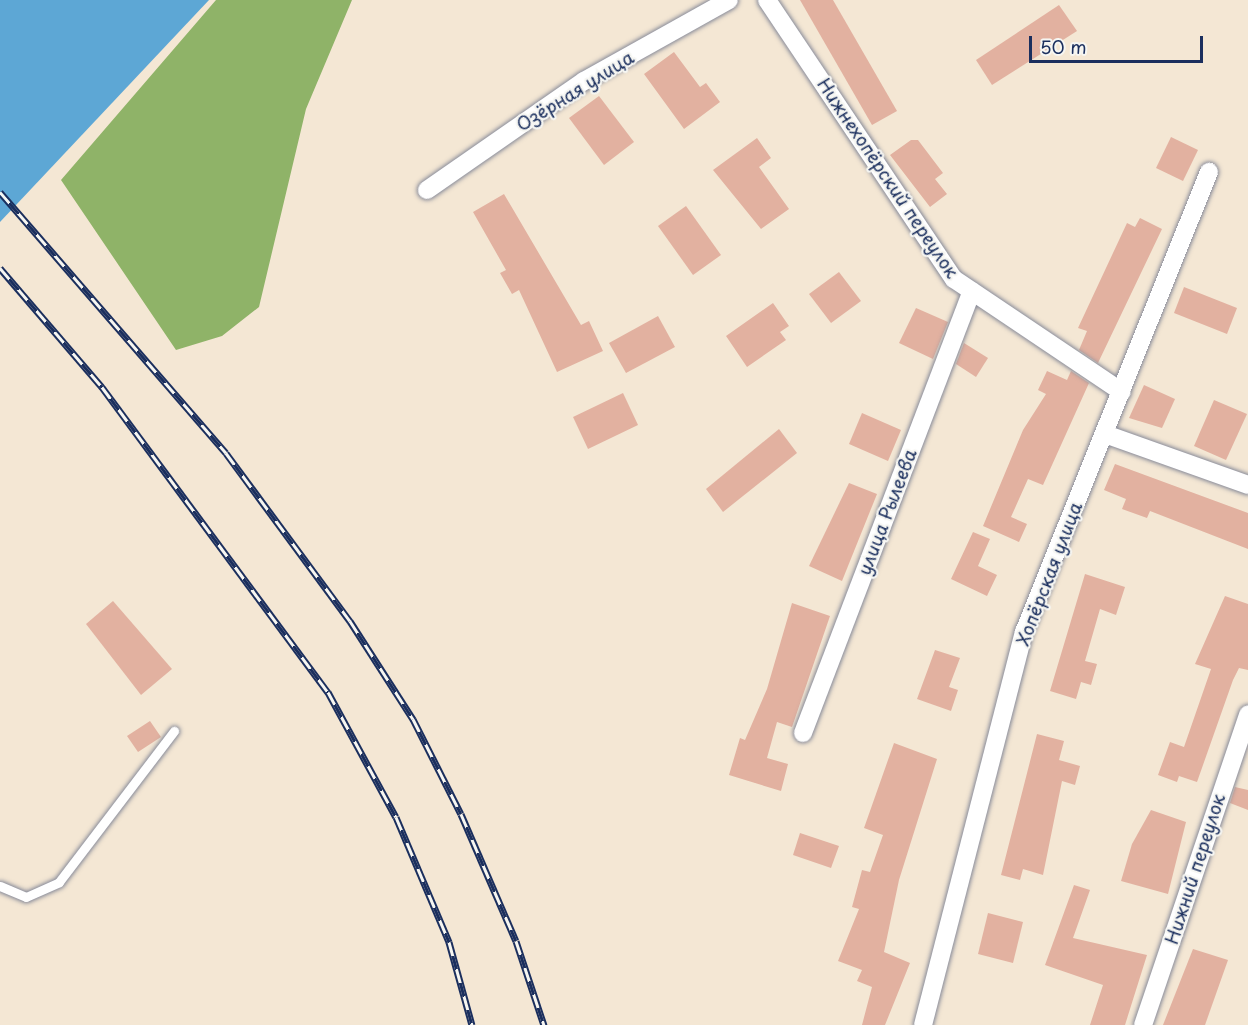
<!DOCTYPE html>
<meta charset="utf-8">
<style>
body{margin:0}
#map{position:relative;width:1248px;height:1025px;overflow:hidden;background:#f4e7d4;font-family:"Playpen Sans",sans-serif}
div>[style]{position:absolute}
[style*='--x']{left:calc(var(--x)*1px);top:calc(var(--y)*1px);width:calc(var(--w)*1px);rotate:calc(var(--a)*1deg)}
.forest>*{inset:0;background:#8fb368}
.water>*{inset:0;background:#5da7d5}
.building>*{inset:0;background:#e2b1a0}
.roads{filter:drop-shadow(0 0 2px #888b99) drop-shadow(0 0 2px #888b99)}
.lane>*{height:9px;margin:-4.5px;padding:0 4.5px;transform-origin:4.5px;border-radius:4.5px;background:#fff}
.street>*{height:18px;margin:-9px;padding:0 9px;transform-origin:9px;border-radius:9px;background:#fff}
.rail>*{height:7px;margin-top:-3.5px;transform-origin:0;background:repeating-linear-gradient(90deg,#f6f6f2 0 14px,#1b2f5e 0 28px);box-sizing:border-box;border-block:2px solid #1b2f5e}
span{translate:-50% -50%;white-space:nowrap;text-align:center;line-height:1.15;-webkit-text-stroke:4.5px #f6f6f2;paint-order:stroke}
.street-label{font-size:18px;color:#1b2f5e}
.scale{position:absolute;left:1029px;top:36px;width:174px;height:27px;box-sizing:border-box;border:3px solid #1b2f5e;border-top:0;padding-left:8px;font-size:18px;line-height:21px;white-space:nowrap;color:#1b2f5e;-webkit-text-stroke:4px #f6f6f2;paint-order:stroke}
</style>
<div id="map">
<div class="forest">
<div style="clip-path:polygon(216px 0,352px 0,306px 109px,259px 307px,222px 336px,176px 350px,61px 180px)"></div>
</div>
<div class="water">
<div style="clip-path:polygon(0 0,209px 0,0 222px)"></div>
</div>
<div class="building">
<div style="clip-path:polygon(800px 0,833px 0,897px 111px,872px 125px)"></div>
<div style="clip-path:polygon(1059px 5px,1077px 31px,992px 85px,976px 60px)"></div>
<div style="clip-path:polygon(674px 52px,700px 87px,706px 83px,720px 102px,684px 129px,644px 74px)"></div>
<div style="clip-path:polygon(599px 96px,634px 142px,604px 165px,569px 118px)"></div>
<div style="clip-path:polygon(1171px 137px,1198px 150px,1183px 181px,1156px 168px)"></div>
<div style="clip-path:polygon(757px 138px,771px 158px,759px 167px,789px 209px,761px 229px,713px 170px)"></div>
<div style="clip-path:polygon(911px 140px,918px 140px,943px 173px,935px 179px,947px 194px,930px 207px,890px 155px)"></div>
<div style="clip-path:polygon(504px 194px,581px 325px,589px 321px,603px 351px,557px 372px,519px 290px,512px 294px,500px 273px,506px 270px,473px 212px)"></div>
<div style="clip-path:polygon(686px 206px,721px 255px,693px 275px,658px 226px)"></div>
<div style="clip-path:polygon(1140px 218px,1162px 229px,1098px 363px,1079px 350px,1087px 331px,1078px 328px,1127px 223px,1135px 227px)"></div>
<div style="clip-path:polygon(839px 272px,861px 301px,831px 323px,809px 294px)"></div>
<div style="clip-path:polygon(1184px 287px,1237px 308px,1227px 334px,1174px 313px)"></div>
<div style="clip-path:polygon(773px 303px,789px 326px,780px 332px,786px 340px,747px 367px,726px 336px)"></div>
<div style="clip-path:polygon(916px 308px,948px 322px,933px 359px,899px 343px)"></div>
<div style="clip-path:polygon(658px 316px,675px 347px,626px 373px,609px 343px)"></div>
<div style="clip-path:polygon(964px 343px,988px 358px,976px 377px,956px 364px)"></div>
<div style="clip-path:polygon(1047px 371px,1067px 380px,1071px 371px,1089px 383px,1043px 485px,1028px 479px,1011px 517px,1027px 524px,1019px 542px,983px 526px,1023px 430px,1046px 394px,1038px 390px)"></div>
<div style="clip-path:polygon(1144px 385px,1175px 399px,1162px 428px,1129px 418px)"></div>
<div style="clip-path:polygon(623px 393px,638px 425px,588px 449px,573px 417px)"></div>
<div style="clip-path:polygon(1214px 400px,1247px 414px,1226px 460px,1194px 446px)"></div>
<div style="clip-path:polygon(862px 413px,901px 430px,888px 461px,849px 444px)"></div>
<div style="clip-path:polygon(779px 429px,797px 453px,723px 512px,706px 489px)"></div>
<div style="clip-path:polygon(1115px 464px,1248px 513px,1248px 549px,1150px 511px,1147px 518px,1122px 509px,1126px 499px,1104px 490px)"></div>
<div style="clip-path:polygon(849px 483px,877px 494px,842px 581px,809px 566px)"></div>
<div style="clip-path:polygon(973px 532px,990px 539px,978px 566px,997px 575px,987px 596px,951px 579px)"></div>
<div style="clip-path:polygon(1085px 574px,1125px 587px,1116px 615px,1100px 609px,1085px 661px,1097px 664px,1091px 685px,1081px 682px,1076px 699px,1050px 691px)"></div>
<div style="clip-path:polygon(1225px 596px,1248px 604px,1248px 670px,1239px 668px,1233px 680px,1197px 782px,1179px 776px,1177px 782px,1158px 775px,1170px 742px,1184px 747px,1211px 669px,1195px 664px)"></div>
<div style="clip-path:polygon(113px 601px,172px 669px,141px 695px,86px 624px)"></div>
<div style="clip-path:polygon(792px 603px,830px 616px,792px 727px,777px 722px,767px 758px,788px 764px,781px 791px,729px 775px,740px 738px,745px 740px,767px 689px)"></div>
<div style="clip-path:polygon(935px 650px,960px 658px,949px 687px,958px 690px,951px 711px,917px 699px)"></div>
<div style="clip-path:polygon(150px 721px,161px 737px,138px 752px,127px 736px)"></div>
<div style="clip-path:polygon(1037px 734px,1064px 741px,1059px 760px,1080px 766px,1075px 785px,1062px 781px,1043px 875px,1023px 869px,1020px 880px,1001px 875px)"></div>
<div style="clip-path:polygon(894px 743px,937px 759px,899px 880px,884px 952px,910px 963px,885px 1025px,862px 1025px,872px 987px,857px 981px,862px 970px,838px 961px,859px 909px,852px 907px,862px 870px,870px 872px,883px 835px,864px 828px)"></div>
<div style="clip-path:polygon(1235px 787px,1248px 790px,1248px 810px,1230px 803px)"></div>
<div style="clip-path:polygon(1151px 810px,1186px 822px,1168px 894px,1121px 881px,1132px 844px)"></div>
<div style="clip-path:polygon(800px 833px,839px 846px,831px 868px,793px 855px)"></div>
<div style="clip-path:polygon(1074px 885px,1090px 890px,1073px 938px,1147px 955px,1125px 1025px,1090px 1025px,1103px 985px,1045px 965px)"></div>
<div style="clip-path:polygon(988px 913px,1023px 922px,1013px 963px,978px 954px)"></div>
<div style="clip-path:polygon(1193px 949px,1228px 960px,1205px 1025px,1163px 1025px)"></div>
</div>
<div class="roads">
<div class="lane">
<div style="--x:0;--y:886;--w:28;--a:23"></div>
<div style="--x:26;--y:897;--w:36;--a:-24"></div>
<div style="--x:59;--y:882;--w:190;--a:-52.7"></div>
</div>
<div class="street">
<div style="--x:767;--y:0;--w:336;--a:56.2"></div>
<div style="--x:954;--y:279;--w:202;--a:33.9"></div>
<div style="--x:427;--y:190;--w:191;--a:-34.8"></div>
<div style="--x:584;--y:81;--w:166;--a:-29.2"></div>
<div style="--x:1105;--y:434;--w:152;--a:19.6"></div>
<div style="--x:803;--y:733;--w:473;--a:-69.1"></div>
<div style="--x:923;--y:1025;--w:406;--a:-75.6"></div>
<div style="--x:1024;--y:632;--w:496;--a:-68.1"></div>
<div style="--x:1143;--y:1025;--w:328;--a:-71.3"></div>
</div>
</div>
<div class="rail">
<div style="--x:0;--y:192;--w:345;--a:49.1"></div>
<div style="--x:226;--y:453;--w:209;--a:53.6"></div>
<div style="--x:350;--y:621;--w:117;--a:57.3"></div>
<div style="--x:413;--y:719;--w:106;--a:63.2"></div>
<div style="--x:461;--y:814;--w:138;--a:66.6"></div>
<div style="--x:516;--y:941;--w:89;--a:71.6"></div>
<div style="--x:0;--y:268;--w:157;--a:49.4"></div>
<div style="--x:102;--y:387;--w:380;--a:53.5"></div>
<div style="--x:328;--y:692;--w:142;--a:61.5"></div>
<div style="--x:396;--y:817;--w:136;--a:67"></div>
<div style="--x:449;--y:942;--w:86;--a:74.5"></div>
</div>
<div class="street-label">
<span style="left:575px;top:91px;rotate:-32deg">Озёрная улица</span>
<span style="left:888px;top:178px;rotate:56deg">Нижнехопёрский переулок</span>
<span style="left:887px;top:512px;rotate:-69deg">улица Рылеева</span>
<span style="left:1049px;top:574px;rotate:-69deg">Хопёрская улица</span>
<span style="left:1195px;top:869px;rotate:-72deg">Нижний переулок</span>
</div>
<div class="scale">50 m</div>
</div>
